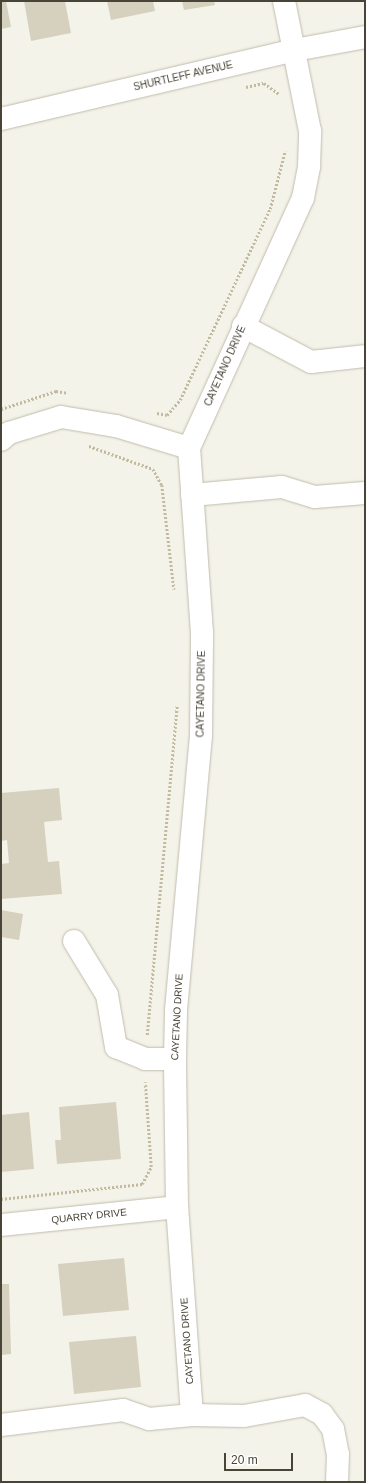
<!DOCTYPE html>
<style>
body{margin:0}
#map{position:relative;width:366px;height:1483px;overflow:hidden;background:#f4f3e9;font-family:Arial,sans-serif}
div>[style]{position:absolute}
[style*='--x']{left:calc(var(--x)*1px);top:calc(var(--y)*1px);width:calc(var(--w)*1px);rotate:calc(var(--a)*1deg)}
.building>*{inset:0;background:#d6d0bf}
.path>*{height:2.5px;margin-top:-1.25px;transform-origin:0;background:repeating-linear-gradient(90deg,#c1ba9e 0 2px,transparent 0 4px)}
.roads{filter:drop-shadow(0 0 1px #c0bcac) drop-shadow(0 0 1px #c0bcac)}
.minor>*{height:22px;margin:-11px;padding:0 11px;transform-origin:11px;border-radius:11px;background:#fff}
span{translate:-50% -50%;white-space:nowrap;text-align:center;line-height:1.15;-webkit-text-stroke:3px #fff;paint-order:stroke}
.street-label{font-size:10px;color:#484438}
.frame{position:absolute;inset:0;border:2px solid #484438;pointer-events:none}
.scale{position:absolute;left:224px;top:1453px;width:69px;height:18px;box-sizing:border-box;border:2px solid #484438;border-top:0;padding-left:5px;font-size:12px;line-height:14px;white-space:nowrap;color:#484438;-webkit-text-stroke:3px #fff;paint-order:stroke}
</style>
<div id="map">
<div class="building">
<div style="clip-path:polygon(1px 1px,6px 1px,11px 27px,1px 29px)"></div>
<div style="clip-path:polygon(24px 1px,65px 1px,71px 33px,31px 41px)"></div>
<div style="clip-path:polygon(107px 1px,153px 1px,155px 11px,111px 20px)"></div>
<div style="clip-path:polygon(182px 1px,214px 1px,215px 5px,184px 10px)"></div>
<div style="clip-path:polygon(59px 788px,62px 820px,44px 822px,48px 862px,59px 861px,62px 894px,1px 899px,1px 864px,9px 863px,7px 840px,1px 841px,1px 793px)"></div>
<div style="clip-path:polygon(1px 910px,23px 914px,19px 940px,1px 937px)"></div>
<div style="clip-path:polygon(116px 1102px,121px 1159px,57px 1164px,55px 1140px,61px 1140px,59px 1107px)"></div>
<div style="clip-path:polygon(29px 1112px,34px 1169px,1px 1172px,1px 1115px)"></div>
<div style="clip-path:polygon(124px 1258px,129px 1310px,63px 1316px,58px 1264px)"></div>
<div style="clip-path:polygon(1px 1284px,9px 1284px,11px 1354px,1px 1355px)"></div>
<div style="clip-path:polygon(136px 1336px,141px 1387px,74px 1394px,69px 1342px)"></div>
</div>
<div class="path">
<div style="--x:246;--y:87;--w:18;--a:-13"></div>
<div style="--x:264;--y:83;--w:19;--a:36"></div>
<div style="--x:1;--y:409;--w:58;--a:-18.1"></div>
<div style="--x:56;--y:391;--w:12;--a:9"></div>
<div style="--x:157;--y:413;--w:10;--a:11"></div>
<div style="--x:167;--y:415;--w:20;--a:-49"></div>
<div style="--x:180;--y:400;--w:211;--a:-64.8"></div>
<div style="--x:270;--y:209;--w:60;--a:-75.5"></div>
<div style="--x:89;--y:446;--w:68;--a:19.8"></div>
<div style="--x:153;--y:469;--w:18;--a:61"></div>
<div style="--x:162;--y:485;--w:105;--a:83.4"></div>
<div style="--x:147;--y:1035;--w:331;--a:-84.8"></div>
<div style="--x:1;--y:1199;--w:142;--a:-6.1"></div>
<div style="--x:142;--y:1184;--w:19;--a:-62"></div>
<div style="--x:151;--y:1167;--w:85;--a:-94"></div>
</div>
<div class="roads">
<div class="minor">
<div style="--x:1;--y:119;--w:302;--a:-13.2"></div>
<div style="--x:295;--y:50;--w:71;--a:-10.5"></div>
<div style="--x:243;--y:326;--w:77;--a:27.9"></div>
<div style="--x:311;--y:362;--w:54;--a:-6.3"></div>
<div style="--x:1;--y:440;--w:11;--a:-41"></div>
<div style="--x:9;--y:433;--w:54;--a:-17.1"></div>
<div style="--x:61;--y:417;--w:56;--a:9.3"></div>
<div style="--x:116;--y:426;--w:76;--a:16.8"></div>
<div style="--x:192;--y:495;--w:90;--a:-5.1"></div>
<div style="--x:282;--y:487;--w:34;--a:17"></div>
<div style="--x:315;--y:497;--w:50;--a:-4.6"></div>
<div style="--x:74;--y:941;--w:63;--a:58.6"></div>
<div style="--x:107;--y:995;--w:53;--a:80.2"></div>
<div style="--x:116;--y:1047;--w:31;--a:22"></div>
<div style="--x:145;--y:1059;--w:30;--a:0"></div>
<div style="--x:1;--y:1225;--w:177;--a:-5.8"></div>
<div style="--x:192;--y:1415;--w:209;--a:-94.1"></div>
<div style="--x:177;--y:1207;--w:148;--a:-90.8"></div>
<div style="--x:175;--y:1059;--w:49;--a:-88.8"></div>
<div style="--x:176;--y:1010;--w:276;--a:-84.8"></div>
<div style="--x:201;--y:735;--w:102;--a:-89.4"></div>
<div style="--x:202;--y:633;--w:185;--a:-94"></div>
<div style="--x:189;--y:448;--w:275;--a:-65.5"></div>
<div style="--x:303;--y:198;--w:33;--a:-79"></div>
<div style="--x:309;--y:166;--w:35;--a:-88"></div>
<div style="--x:310;--y:131;--w:133;--a:-101.3"></div>
<div style="--x:1;--y:1425;--w:123;--a:-7"></div>
<div style="--x:123;--y:1410;--w:28;--a:19"></div>
<div style="--x:149;--y:1419;--w:43;--a:-5.3"></div>
<div style="--x:192;--y:1415;--w:52;--a:1.1"></div>
<div style="--x:244;--y:1416;--w:62;--a:-10.2"></div>
<div style="--x:305;--y:1405;--w:19;--a:28"></div>
<div style="--x:322;--y:1414;--w:19;--a:54"></div>
<div style="--x:333;--y:1429;--w:25;--a:79"></div>
<div style="--x:338;--y:1454;--w:28;--a:92"></div>
</div>
</div>
<div class="street-label">
<span style="left:183px;top:76px;rotate:-13deg">SHURTLEFF AVENUE</span>
<span style="left:225px;top:366px;rotate:-66deg">CAYETANO DRIVE</span>
<span style="left:201px;top:694px;rotate:-89deg">CAYETANO DRIVE</span>
<span style="left:177px;top:1017px;rotate:-87deg">CAYETANO DRIVE</span>
<span style="left:89px;top:1216px;rotate:-6deg">QUARRY DRIVE</span>
<span style="left:187px;top:1341px;rotate:-94deg">CAYETANO DRIVE</span>
</div>
<div class="frame"></div>
<div class="scale">20 m</div>
</div>
